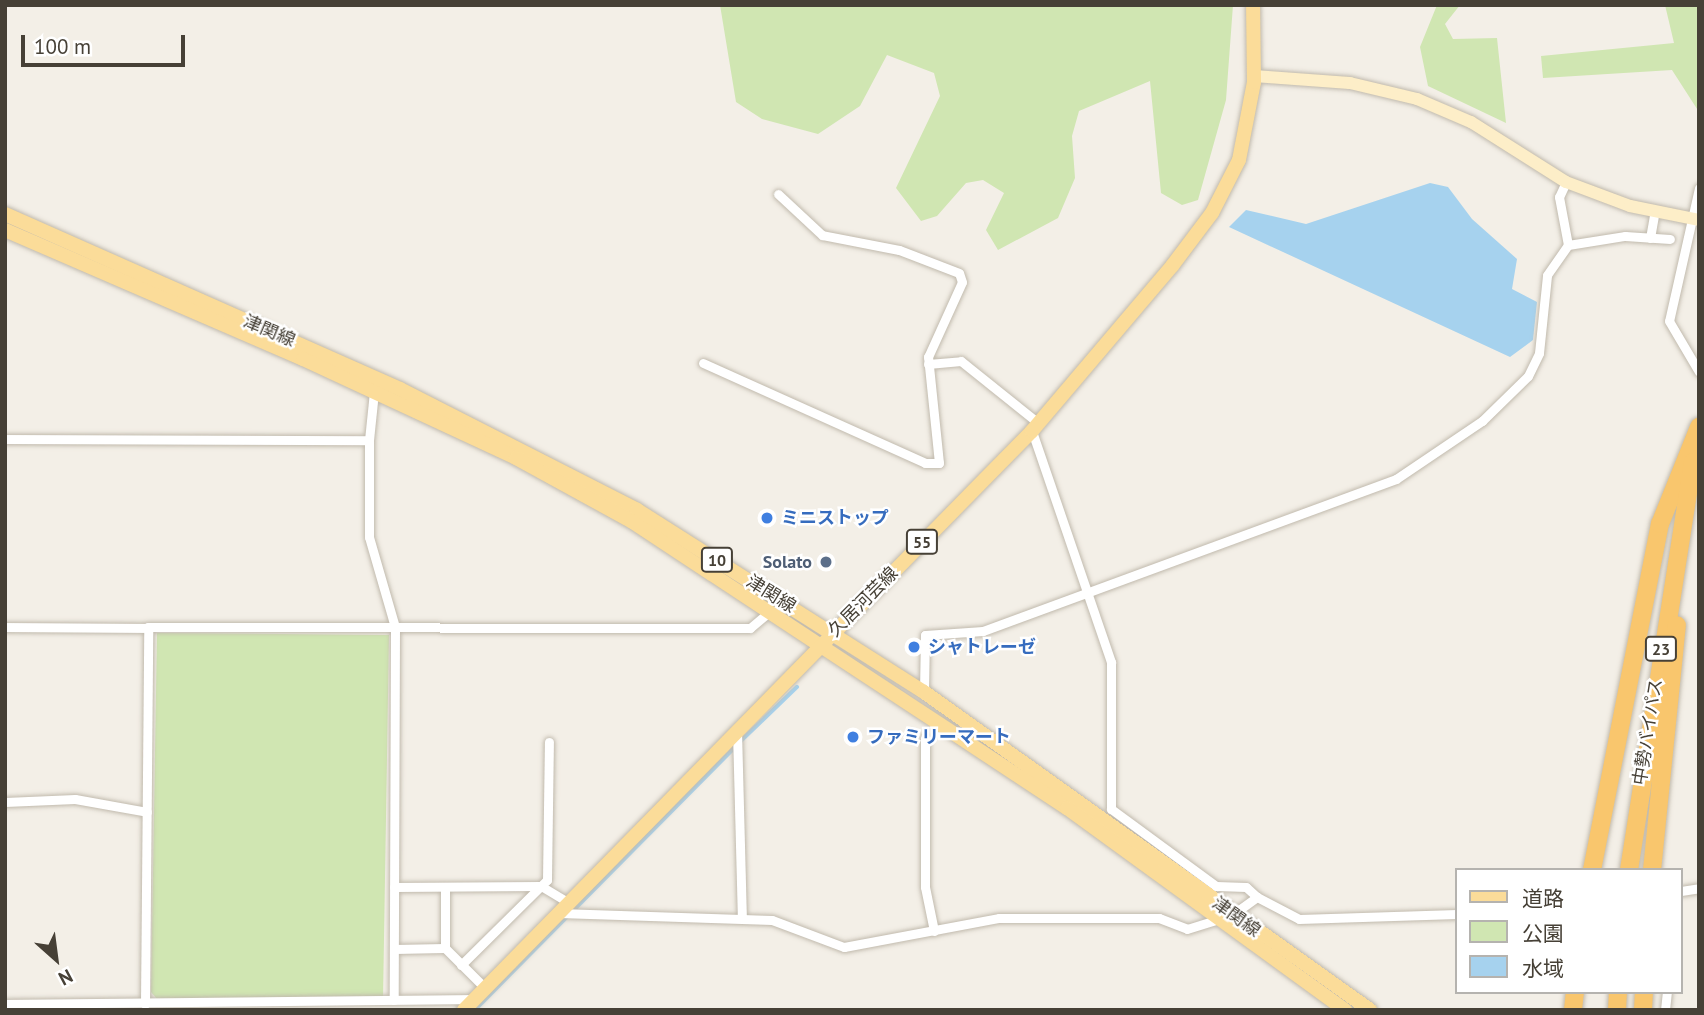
<!DOCTYPE html>
<meta charset="utf-8">
<style>
body{margin:0}
#map{position:relative;width:1704px;height:1015px;overflow:hidden;background:#f3efe7;font-family:"PT Sans","Noto Sans JP",sans-serif}
div>[style]{position:absolute}
[style*='--x']{left:calc(var(--x)*1px);top:calc(var(--y)*1px);width:calc(var(--w)*1px);rotate:calc(var(--a)*1deg)}
.green>*{inset:0;background:#d0e6b2}
.water>*{inset:0;background:#a6d2ee}
.stream>*{height:3.5px;margin:-1.75px;padding:0 1.75px;transform-origin:1.75px;border-radius:1.75px;background:#a6d2ee}
.roads{filter:drop-shadow(0 0 2px #c1baad) drop-shadow(0 0 2px #c1baad)}
.street>*{height:9px;margin:-4.5px;padding:0 4.5px;transform-origin:4.5px;border-radius:4.5px;background:#fff}
.secondary>*{height:12px;margin:-6px;padding:0 6px;transform-origin:6px;border-radius:6px;background:#fdeec8}
.primary>*{height:14px;margin:-7px;padding:0 7px;transform-origin:7px;border-radius:7px;background:#fbdc99}
.highway>*{height:18px;margin:-9px;padding:0 9px;transform-origin:9px;border-radius:9px;background:#f9c66d}
.dots>*{width:19px;height:19px;translate:-50% -50%;box-sizing:border-box;border:4px solid #fff;border-radius:50%}
span{translate:-50% -50%;white-space:nowrap;text-align:center;line-height:1.15;-webkit-text-stroke:5px #fff;paint-order:stroke}
.shield-label span{padding:2px 5px;background:#fff;border:2px solid;border-radius:5px;-webkit-text-stroke-width:0}
.shield-label{font-size:16px;color:#464036;font-weight:700}
.street-label{font-size:18px;color:#464036}
.shop-label{font-size:18px;color:#366cbe;font-weight:700}
.left{translate:0 -50%;text-align:left}
.service-label{font-size:18px;color:#4e5e75;font-weight:700}
.right{translate:-100% -50%;text-align:right}
.frame{position:absolute;inset:0;border:7px solid #464036;pointer-events:none}
.legend{position:absolute;left:1455px;top:868px;width:228px;height:126px;box-sizing:border-box;background:#fff;border:2px solid #b5b3af;margin:0;padding:9px 12px;list-style:none;font-size:21px;color:#464036}
.legend li{display:flex;align-items:center;gap:14px;height:35px}
.legend b{width:35px;border:2px solid #b5b3af}
.north{position:absolute;left:21px;top:924px;width:70px;height:70px;-webkit-text-stroke:5px #fff;paint-order:stroke;rotate:152deg;font-size:19px;font-weight:700;line-height:28px;text-align:center;color:#464036}
.north::after{content:'';display:block;margin:auto;width:24px;height:32px;background:#464036;clip-path:polygon(50% 0,100% 100%,50% 72%,0 100%)}
.scale{position:absolute;left:21px;top:35px;width:164px;height:32px;box-sizing:border-box;border:4px solid #464036;border-top:0;padding-left:9px;font-size:21px;line-height:24px;white-space:nowrap;color:#464036;-webkit-text-stroke:5px #fff;paint-order:stroke}
</style>
<div id="map">
<div class="green">
<div style="clip-path:polygon(720px 5px,1233px 5px,1226px 100px,1198px 200px,1182px 205px,1161px 193px,1150px 81px,1079px 111px,1072px 136px,1075px 178px,1058px 218px,998px 250px,986px 230px,1004px 193px,983px 180px,966px 183px,937px 216px,921px 221px,896px 188px,940px 96px,934px 73px,887px 55px,860px 106px,818px 134px,762px 119px,736px 102px)"></div>
<div style="clip-path:polygon(1437px 5px,1460px 5px,1445px 24px,1453px 39px,1497px 38px,1506px 123px,1428px 86px,1420px 47px)"></div>
<div style="clip-path:polygon(1665px 5px,1699px 5px,1699px 112px,1672px 70px,1543px 78px,1541px 56px,1674px 43px)"></div>
<div style="clip-path:polygon(157px 633px,389px 635px,383px 999px,157px 999px,151px 992px)"></div>
</div>
<div class="water">
<div style="clip-path:polygon(1430px 183px,1448px 187px,1472px 219px,1517px 259px,1512px 289px,1537px 302px,1533px 340px,1510px 357px,1229px 227px,1246px 210px,1306px 224px)"></div>
</div>
<div class="stream">
<div style="--x:740;--y:742;--w:79;--a:-44"></div>
<div style="--x:475;--y:1010;--w:370;--a:-45.3"></div>
</div>
<div class="roads">
<div class="street">
<div style="--x:1699;--y:188;--w:136;--a:102.7"></div>
<div style="--x:1669;--y:321;--w:59;--a:59.5"></div>
<div style="--x:1650;--y:238;--w:27;--a:-80"></div>
<div style="--x:1568;--y:245;--w:58;--a:-9"></div>
<div style="--x:1625;--y:236;--w:45;--a:3.8"></div>
<div style="--x:703;--y:363;--w:243;--a:24.2"></div>
<div style="--x:925;--y:463;--w:14;--a:0"></div>
<div style="--x:939;--y:463;--w:107;--a:-95.9"></div>
<div style="--x:928;--y:357;--w:82;--a:-65.6"></div>
<div style="--x:962;--y:282;--w:9;--a:-108"></div>
<div style="--x:959;--y:273;--w:64;--a:-159"></div>
<div style="--x:899;--y:250;--w:78;--a:-169"></div>
<div style="--x:822;--y:235;--w:60;--a:-137"></div>
<div style="--x:928;--y:364;--w:33;--a:-5"></div>
<div style="--x:961;--y:361;--w:99;--a:38.8"></div>
<div style="--x:5;--y:439;--w:364;--a:0.2"></div>
<div style="--x:369;--y:440;--w:48;--a:-84.1"></div>
<div style="--x:369;--y:440;--w:97;--a:90"></div>
<div style="--x:369;--y:537;--w:94;--a:73.9"></div>
<div style="--x:395;--y:627;--w:373;--a:90.2"></div>
<div style="--x:5;--y:627;--w:144;--a:0.4"></div>
<div style="--x:924;--y:692;--w:57;--a:-89"></div>
<div style="--x:925;--y:635;--w:58;--a:-3.9"></div>
<div style="--x:983;--y:631;--w:440;--a:-20.2"></div>
<div style="--x:1396;--y:479;--w:104;--a:-34"></div>
<div style="--x:1482;--y:421;--w:64;--a:-44.4"></div>
<div style="--x:1528;--y:376;--w:25;--a:-64"></div>
<div style="--x:1539;--y:353;--w:78;--a:-84.1"></div>
<div style="--x:1547;--y:275;--w:37;--a:-55"></div>
<div style="--x:1568;--y:245;--w:49;--a:-100.6"></div>
<div style="--x:1559;--y:197;--w:17;--a:-65"></div>
<div style="--x:737;--y:731;--w:188;--a:88.5"></div>
<div style="--x:925;--y:738;--w:149;--a:90"></div>
<div style="--x:925;--y:887;--w:45;--a:78.4"></div>
<div style="--x:5;--y:802;--w:70;--a:-2.5"></div>
<div style="--x:75;--y:799;--w:73;--a:10.2"></div>
<div style="--x:394;--y:887;--w:147;--a:-0.4"></div>
<div style="--x:541;--y:886;--w:33;--a:31"></div>
<div style="--x:1681;--y:891;--w:18;--a:-9"></div>
<div style="--x:1257;--y:897;--w:47;--a:27.6"></div>
<div style="--x:1299;--y:919;--w:158;--a:-1.8"></div>
<div style="--x:559;--y:913;--w:213;--a:1.9"></div>
<div style="--x:772;--y:920;--w:77;--a:20.6"></div>
<div style="--x:844;--y:947;--w:158;--a:-10.6"></div>
<div style="--x:999;--y:918;--w:160;--a:0"></div>
<div style="--x:1159;--y:918;--w:30;--a:21"></div>
<div style="--x:1187;--y:929;--w:47;--a:-17.3"></div>
<div style="--x:1232;--y:915;--w:31;--a:-36"></div>
<div style="--x:1257;--y:897;--w:15;--a:-138"></div>
<div style="--x:1246;--y:887;--w:30;--a:-178"></div>
<div style="--x:1216;--y:886;--w:130;--a:-143.7"></div>
<div style="--x:1111;--y:809;--w:147;--a:-90"></div>
<div style="--x:1111;--y:662;--w:244;--a:-108.9"></div>
<div style="--x:445;--y:948;--w:61;--a:-90"></div>
<div style="--x:394;--y:949;--w:51;--a:-1.1"></div>
<div style="--x:445;--y:948;--w:57;--a:45"></div>
<div style="--x:461;--y:965;--w:121;--a:-44.7"></div>
<div style="--x:547;--y:880;--w:138;--a:-89.2"></div>
<div style="--x:5;--y:1004;--w:469;--a:-0.6"></div>
<div style="--x:145;--y:1004;--w:377;--a:-89.5"></div>
<div style="--x:148;--y:627;--w:602;--a:0.1"></div>
<div style="--x:750;--y:628;--w:26;--a:-40"></div>
<div style="--x:1665;--y:1010;--w:18;--a:-84"></div>
</div>
<div class="secondary">
<div style="--x:1254;--y:76;--w:96;--a:4.2"></div>
<div style="--x:1350;--y:83;--w:69;--a:13.4"></div>
<div style="--x:1417;--y:99;--w:59;--a:23.1"></div>
<div style="--x:1471;--y:122;--w:112;--a:32.3"></div>
<div style="--x:1566;--y:182;--w:68;--a:20.6"></div>
<div style="--x:1630;--y:206;--w:70;--a:11.5"></div>
</div>
<div class="primary">
<div style="--x:5;--y:214;--w:432;--a:23.9"></div>
<div style="--x:400;--y:389;--w:266;--a:27"></div>
<div style="--x:637;--y:510;--w:340;--a:32.4"></div>
<div style="--x:924;--y:692;--w:548;--a:35.49"></div>
<div style="--x:5;--y:230;--w:325;--a:23.4"></div>
<div style="--x:303;--y:359;--w:235;--a:24.9"></div>
<div style="--x:516;--y:458;--w:131;--a:28.7"></div>
<div style="--x:631;--y:521;--w:522;--a:33.36"></div>
<div style="--x:1067;--y:808;--w:344;--a:36"></div>
<div style="--x:464;--y:1010;--w:811;--a:-45.55"></div>
<div style="--x:1032;--y:431;--w:216;--a:-49.7"></div>
<div style="--x:1172;--y:266;--w:66;--a:-53"></div>
<div style="--x:1212;--y:213;--w:59;--a:-63"></div>
<div style="--x:1239;--y:160;--w:79;--a:-79.1"></div>
<div style="--x:1254;--y:82;--w:77;--a:-90.7"></div>
</div>
<div class="highway">
<div style="--x:1592;--y:870;--w:353;--a:-78.9"></div>
<div style="--x:1660;--y:524;--w:105;--a:-68.1"></div>
<div style="--x:1629;--y:870;--w:413;--a:-81.1"></div>
<div style="--x:1652;--y:870;--w:246;--a:-84.2"></div>
<div style="--x:1573;--y:1010;--w:18;--a:-84"></div>
<div style="--x:1617;--y:1010;--w:18;--a:-87"></div>
<div style="--x:1643;--y:1010;--w:18;--a:-87"></div>
</div>
</div>
<div class="dots">
<div style="left:767px;top:518px;background:#3f7fe0"></div>
<div style="left:826px;top:562px;background:#5c6f8a"></div>
<div style="left:914px;top:647px;background:#3f7fe0"></div>
<div style="left:853px;top:737px;background:#3f7fe0"></div>
</div>
<div class="shield-label">
<span style="left:922px;top:542px">55</span>
<span style="left:717px;top:560px">10</span>
<span style="left:1661px;top:649px">23</span>
</div>
<div class="street-label">
<span style="left:269px;top:331px;rotate:23deg">津関線</span>
<span style="left:771px;top:594px;rotate:32deg">津関線</span>
<span style="left:863px;top:602px;rotate:-45deg">久居河芸線</span>
<span style="left:1648px;top:732px;rotate:-81deg">中勢バイパス</span>
<span style="left:1236px;top:917px;rotate:36deg">津関線</span>
</div>
<div class="shop-label">
<span class="left" style="left:781px;top:518px">ミニストップ</span>
<span class="left" style="left:928px;top:647px">シャトレーゼ</span>
<span class="left" style="left:867px;top:737px">ファミリーマート</span>
</div>
<div class="service-label">
<span class="right" style="left:812px;top:562px">Solato</span>
</div>
<div class="frame"></div>
<ul class="legend">
<li><b style="height:9px;background:#fbdc99"></b>道路</li>
<li><b style="height:19px;background:#d0e6b2"></b>公園</li>
<li><b style="height:19px;background:#a6d2ee"></b>水域</li>
</ul>
<div class="north">N</div>
<div class="scale">100 m</div>
</div>
